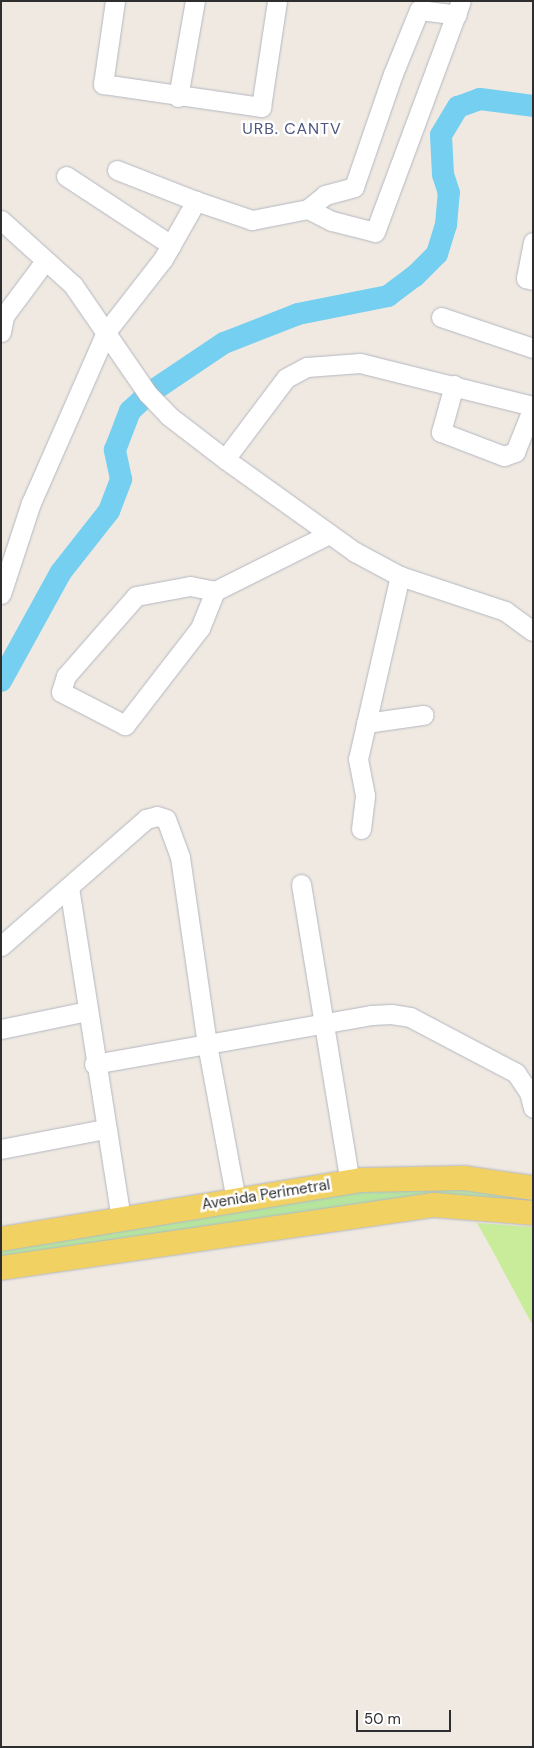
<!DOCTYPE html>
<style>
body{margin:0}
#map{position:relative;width:534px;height:1748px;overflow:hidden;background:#efe9e1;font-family:"DM Sans",sans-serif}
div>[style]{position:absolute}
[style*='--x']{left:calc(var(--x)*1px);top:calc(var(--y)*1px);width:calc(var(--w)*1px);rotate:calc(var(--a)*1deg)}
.green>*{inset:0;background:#b6e59e}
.pitch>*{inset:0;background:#c9ec9a}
.river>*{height:22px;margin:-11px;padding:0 11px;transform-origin:11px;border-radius:11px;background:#75cff0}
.roads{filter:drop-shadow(0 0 1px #b4b7c1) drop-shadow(0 0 1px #b4b7c1)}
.minor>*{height:19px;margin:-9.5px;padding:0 9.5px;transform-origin:9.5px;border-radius:9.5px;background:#fff}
.major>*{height:24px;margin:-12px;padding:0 12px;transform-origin:12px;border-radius:12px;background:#f2d163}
span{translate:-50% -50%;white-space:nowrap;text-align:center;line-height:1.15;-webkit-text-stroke:5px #fff;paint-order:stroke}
.street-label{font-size:15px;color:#2e2e2e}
.neighbourhood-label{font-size:16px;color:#4d5680;letter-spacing:1px}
.frame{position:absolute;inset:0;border:2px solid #2e2e2e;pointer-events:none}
.scale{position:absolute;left:356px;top:1710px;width:95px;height:22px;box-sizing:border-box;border:2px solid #2e2e2e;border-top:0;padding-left:6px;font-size:15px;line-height:18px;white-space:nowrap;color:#2e2e2e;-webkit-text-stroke:4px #fff;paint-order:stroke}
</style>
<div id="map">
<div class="green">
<div style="clip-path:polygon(361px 1180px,533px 1188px,533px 1213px,434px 1205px,1px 1268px,1px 1239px)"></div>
</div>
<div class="pitch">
<div style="clip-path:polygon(477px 1223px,533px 1227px,533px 1326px,490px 1246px)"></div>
</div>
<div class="river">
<div style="--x:1;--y:681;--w:124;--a:-61.2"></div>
<div style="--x:61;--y:572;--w:78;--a:-51.8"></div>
<div style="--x:109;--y:511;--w:34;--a:-69"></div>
<div style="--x:121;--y:479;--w:30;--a:-102"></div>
<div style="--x:115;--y:450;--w:42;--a:-69"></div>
<div style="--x:130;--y:411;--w:25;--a:-43"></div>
<div style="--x:148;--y:394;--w:92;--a:-33.9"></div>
<div style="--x:224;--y:343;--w:79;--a:-21.4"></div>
<div style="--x:298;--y:314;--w:92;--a:-11.3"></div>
<div style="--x:388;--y:296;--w:34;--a:-37"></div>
<div style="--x:415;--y:276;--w:31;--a:-45"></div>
<div style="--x:437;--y:254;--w:30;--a:-73"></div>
<div style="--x:446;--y:225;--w:32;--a:-85"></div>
<div style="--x:449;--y:193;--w:20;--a:-108"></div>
<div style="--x:443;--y:174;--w:39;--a:-93"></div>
<div style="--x:441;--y:135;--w:33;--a:-59"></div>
<div style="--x:458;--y:107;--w:23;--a:-20"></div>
<div style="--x:480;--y:99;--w:53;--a:7.5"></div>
</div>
<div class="roads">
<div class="minor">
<div style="--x:115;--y:1;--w:84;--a:98.2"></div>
<div style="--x:103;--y:84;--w:160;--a:8.3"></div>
<div style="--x:261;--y:107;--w:107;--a:-81.4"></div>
<div style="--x:178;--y:97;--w:97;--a:-80"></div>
<div style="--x:117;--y:170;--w:85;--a:21.4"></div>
<div style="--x:66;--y:176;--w:126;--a:33.3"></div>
<div style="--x:308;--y:209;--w:22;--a:-39"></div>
<div style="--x:325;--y:195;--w:30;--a:-15"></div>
<div style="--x:354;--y:187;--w:120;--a:-71"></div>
<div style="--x:393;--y:74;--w:69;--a:-67.9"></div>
<div style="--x:419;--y:10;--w:38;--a:7"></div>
<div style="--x:1;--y:220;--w:97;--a:42.1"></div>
<div style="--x:73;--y:285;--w:132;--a:55.5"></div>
<div style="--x:148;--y:394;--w:30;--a:46"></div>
<div style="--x:169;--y:416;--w:71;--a:37.5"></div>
<div style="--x:225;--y:459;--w:160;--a:35.6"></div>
<div style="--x:355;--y:552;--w:51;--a:28.1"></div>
<div style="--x:400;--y:576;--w:111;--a:18.4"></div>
<div style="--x:505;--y:611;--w:34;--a:36"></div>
<div style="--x:533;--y:242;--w:37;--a:101"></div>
<div style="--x:526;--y:278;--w:7;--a:16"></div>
<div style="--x:441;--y:317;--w:97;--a:18.6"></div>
<div style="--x:1;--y:332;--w:16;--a:-79"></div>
<div style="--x:4;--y:316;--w:69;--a:-53.3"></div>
<div style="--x:454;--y:385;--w:49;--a:105.5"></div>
<div style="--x:441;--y:432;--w:67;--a:20.9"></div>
<div style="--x:504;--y:456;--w:12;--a:-20"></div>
<div style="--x:515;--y:452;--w:48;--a:-68.2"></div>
<div style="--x:225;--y:459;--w:101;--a:-53"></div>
<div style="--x:286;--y:378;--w:24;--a:-28"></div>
<div style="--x:307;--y:367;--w:53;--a:-4.3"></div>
<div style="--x:360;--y:363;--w:178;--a:14"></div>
<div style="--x:190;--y:586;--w:25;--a:11"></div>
<div style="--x:215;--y:591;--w:40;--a:112"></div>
<div style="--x:200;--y:628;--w:123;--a:127.7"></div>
<div style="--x:125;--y:725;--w:72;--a:-152.7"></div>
<div style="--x:61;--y:692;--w:17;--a:-73"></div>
<div style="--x:66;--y:676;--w:106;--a:-48.8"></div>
<div style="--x:136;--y:596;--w:55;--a:-10.5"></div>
<div style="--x:215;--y:591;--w:127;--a:-26.6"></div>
<div style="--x:1;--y:594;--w:96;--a:-71.8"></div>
<div style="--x:31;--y:503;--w:187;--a:-66.3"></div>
<div style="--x:106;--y:332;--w:93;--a:-52"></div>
<div style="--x:163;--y:259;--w:67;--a:-60.4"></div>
<div style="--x:196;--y:201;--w:59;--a:18.7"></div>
<div style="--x:252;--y:220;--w:57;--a:-11.1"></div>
<div style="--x:308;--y:209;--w:27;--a:27"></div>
<div style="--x:332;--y:221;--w:44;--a:14.3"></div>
<div style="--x:375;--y:232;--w:246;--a:-69.6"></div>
<div style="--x:366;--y:723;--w:58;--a:-8"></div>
<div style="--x:361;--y:829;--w:34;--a:-83"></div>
<div style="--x:365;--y:795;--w:37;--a:-101"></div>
<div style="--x:358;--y:759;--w:188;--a:-77.1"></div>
<div style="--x:301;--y:884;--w:302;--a:80.7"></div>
<div style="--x:69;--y:887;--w:336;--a:81.1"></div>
<div style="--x:1;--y:946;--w:193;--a:-41.2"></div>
<div style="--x:146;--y:819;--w:11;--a:-15"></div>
<div style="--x:157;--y:816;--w:9;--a:18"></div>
<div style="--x:166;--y:819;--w:40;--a:69.8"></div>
<div style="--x:180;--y:857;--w:189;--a:81.8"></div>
<div style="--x:207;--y:1044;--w:159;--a:79.5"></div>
<div style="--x:1;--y:1029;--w:88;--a:-11.8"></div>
<div style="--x:94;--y:1064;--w:281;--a:-10"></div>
<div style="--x:371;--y:1015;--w:20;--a:-3"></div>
<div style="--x:391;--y:1014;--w:19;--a:9"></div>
<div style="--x:410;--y:1017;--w:120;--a:27.8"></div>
<div style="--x:516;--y:1073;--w:23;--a:56"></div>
<div style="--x:529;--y:1092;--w:16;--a:76"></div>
<div style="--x:1;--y:1149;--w:106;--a:-10.9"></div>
</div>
<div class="major">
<div style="--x:1;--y:1239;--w:365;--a:-9.3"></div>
<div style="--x:361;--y:1180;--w:103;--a:-1.1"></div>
<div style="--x:464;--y:1178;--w:70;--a:8.2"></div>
<div style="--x:1;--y:1268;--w:438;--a:-8.3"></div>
<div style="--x:434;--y:1205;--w:99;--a:4.6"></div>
</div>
</div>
<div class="street-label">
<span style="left:266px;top:1195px;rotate:-9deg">Avenida Perimetral</span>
</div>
<div class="neighbourhood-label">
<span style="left:292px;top:129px">URB. CANTV</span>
</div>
<div class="frame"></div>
<div class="scale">50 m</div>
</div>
